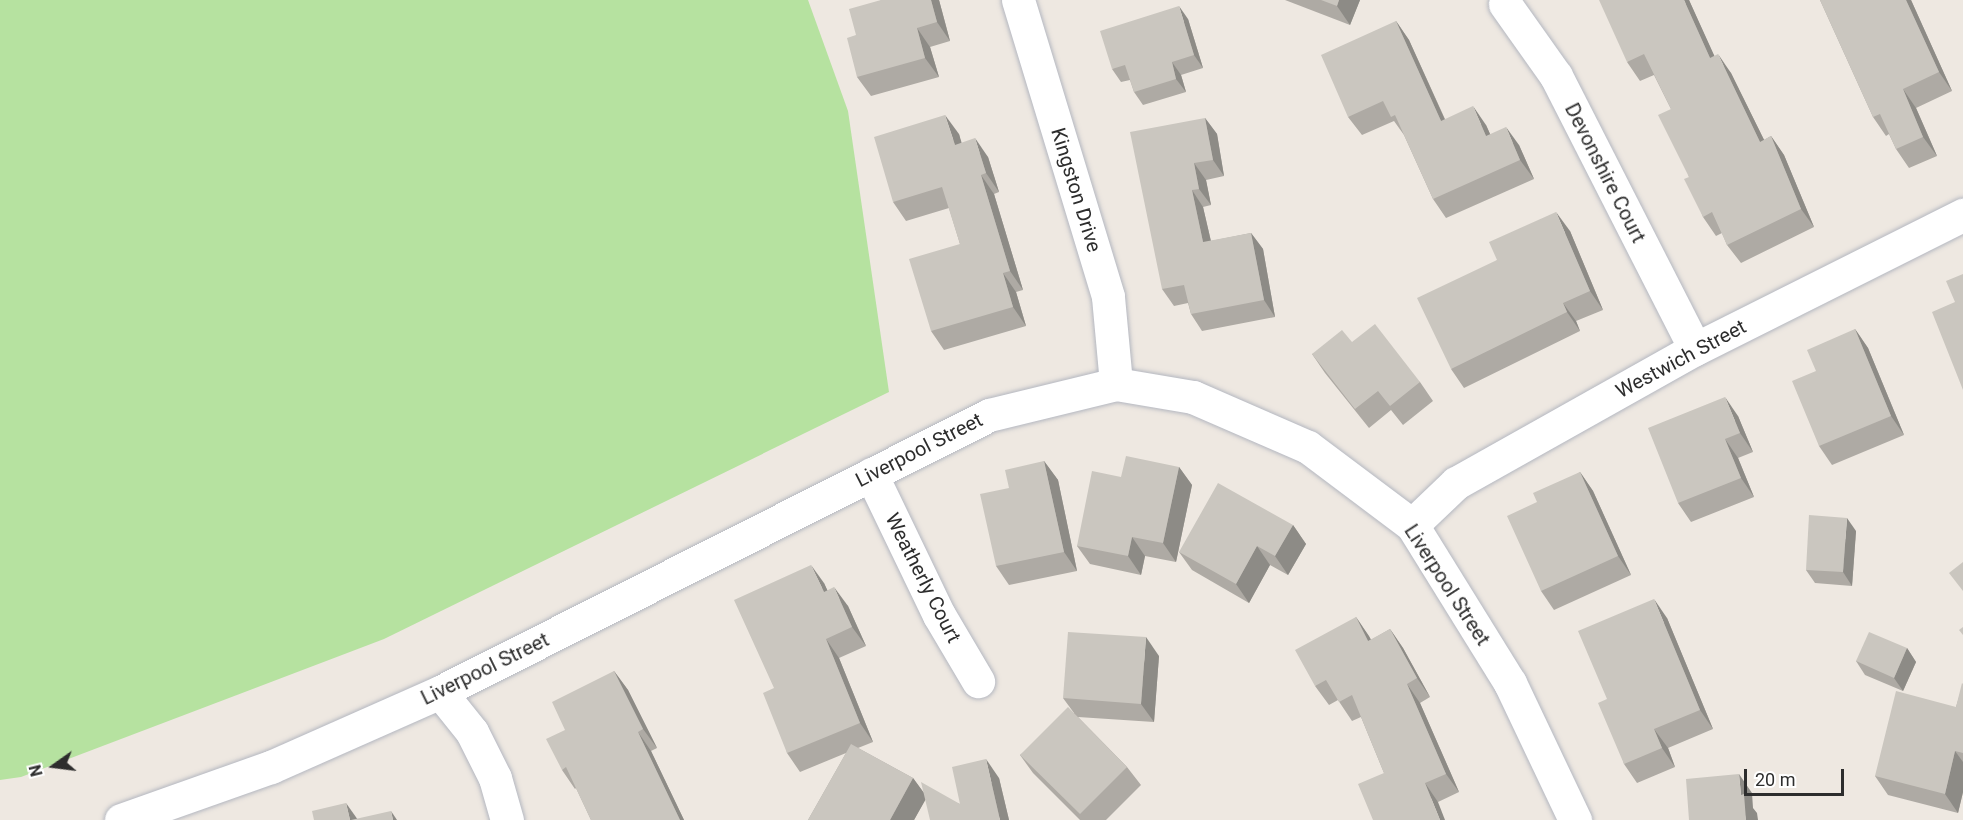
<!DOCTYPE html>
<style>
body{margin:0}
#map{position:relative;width:1963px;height:820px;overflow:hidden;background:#eee8e1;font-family:Roboto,sans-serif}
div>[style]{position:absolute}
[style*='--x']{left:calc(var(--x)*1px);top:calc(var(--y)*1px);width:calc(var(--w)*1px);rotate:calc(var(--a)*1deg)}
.green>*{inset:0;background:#b6e2a0}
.roads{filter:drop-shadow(0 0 2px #b4b7c0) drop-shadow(0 0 2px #b4b7c0)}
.minor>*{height:33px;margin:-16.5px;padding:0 16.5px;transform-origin:16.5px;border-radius:16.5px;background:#fff}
.wall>*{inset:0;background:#aeaaa4}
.shaded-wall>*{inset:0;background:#8d8b86}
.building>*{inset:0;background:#cac6bf}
span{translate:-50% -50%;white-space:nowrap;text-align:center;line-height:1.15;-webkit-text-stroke:5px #fff;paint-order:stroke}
.street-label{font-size:20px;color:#2d2d2d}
.north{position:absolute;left:24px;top:736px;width:60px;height:60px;-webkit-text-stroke:4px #fff;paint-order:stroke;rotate:256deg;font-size:16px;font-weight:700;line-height:24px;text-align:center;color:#2d2d2d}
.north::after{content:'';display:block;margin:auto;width:21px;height:27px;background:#2d2d2d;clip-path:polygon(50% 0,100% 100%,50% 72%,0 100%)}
.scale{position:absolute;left:1744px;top:769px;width:100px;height:27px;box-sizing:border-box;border:3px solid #2d2d2d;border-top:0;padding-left:8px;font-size:18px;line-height:21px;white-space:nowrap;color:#2d2d2d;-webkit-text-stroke:4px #fff;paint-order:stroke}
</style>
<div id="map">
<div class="green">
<div style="clip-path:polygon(0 0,808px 0,848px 111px,889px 392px,384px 639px,21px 777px,0 780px)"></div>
</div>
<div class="roads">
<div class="minor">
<div style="--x:1018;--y:0;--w:310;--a:73.1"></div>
<div style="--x:1108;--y:297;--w:87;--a:84.7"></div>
<div style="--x:1505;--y:4;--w:88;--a:54.7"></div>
<div style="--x:1556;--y:76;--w:306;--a:63"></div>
<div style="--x:871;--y:474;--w:157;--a:64.3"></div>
<div style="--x:939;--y:615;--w:77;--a:59.4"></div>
<div style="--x:1412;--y:525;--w:61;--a:-43.7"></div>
<div style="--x:1456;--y:483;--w:274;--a:-29.3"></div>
<div style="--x:1695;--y:349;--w:300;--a:-26.6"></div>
<div style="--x:440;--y:692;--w:51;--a:51.3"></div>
<div style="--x:472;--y:732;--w:51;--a:63.4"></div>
<div style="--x:495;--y:778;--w:44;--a:74.1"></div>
<div style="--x:121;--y:820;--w:159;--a:-19.5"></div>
<div style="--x:271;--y:767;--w:185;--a:-23.9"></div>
<div style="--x:440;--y:692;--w:615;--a:-26.77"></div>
<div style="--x:989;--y:415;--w:131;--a:-13.7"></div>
<div style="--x:1116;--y:384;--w:78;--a:9.6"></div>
<div style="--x:1193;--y:397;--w:125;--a:23.5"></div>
<div style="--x:1308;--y:447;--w:130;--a:36.9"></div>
<div style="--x:1412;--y:525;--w:186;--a:58.2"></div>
<div style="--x:1510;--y:683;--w:152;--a:64.6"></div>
</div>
</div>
<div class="wall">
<div style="clip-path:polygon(881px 0,939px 0,950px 41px,930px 47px,939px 77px,871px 96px,857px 77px,856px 35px)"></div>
<div style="clip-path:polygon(1285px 0,1360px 0,1350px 25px)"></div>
<div style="clip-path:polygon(1689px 0,1714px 56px,1731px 73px,1764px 140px,1771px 136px,1784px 155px,1814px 227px,1741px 263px,1727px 245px,1722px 233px,1716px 236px,1703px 217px,1689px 177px,1671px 109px,1654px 75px,1640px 81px,1627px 62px)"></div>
<div style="clip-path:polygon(1820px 0,1911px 0,1952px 91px,1916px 108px,1937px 156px,1909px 168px,1896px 149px,1889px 134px,1886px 136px,1873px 117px)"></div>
<div style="clip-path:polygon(1188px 19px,1203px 68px,1181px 75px,1186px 92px,1143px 105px,1134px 92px,1130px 80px,1121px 82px,1112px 69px)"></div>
<div style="clip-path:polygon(1396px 21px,1409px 40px,1445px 119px,1486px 125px,1490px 134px,1519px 145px,1534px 179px,1446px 218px,1433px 199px,1404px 135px,1394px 121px,1362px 135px,1348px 117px)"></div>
<div style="clip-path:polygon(1205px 118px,1217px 134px,1224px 176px,1206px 180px,1211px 205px,1203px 207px,1211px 241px,1251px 233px,1263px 249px,1275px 317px,1202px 331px,1191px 314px,1188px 303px,1174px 306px,1162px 289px)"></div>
<div style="clip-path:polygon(959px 134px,961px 143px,988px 157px,999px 192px,994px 194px,1023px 290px,1016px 292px,1026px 326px,944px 350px,931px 331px,960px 244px,949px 208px,906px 221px,893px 202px)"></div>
<div style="clip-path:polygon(1570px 231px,1603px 310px,1576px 321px,1580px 331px,1464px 388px,1451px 369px,1497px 260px)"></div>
<div style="clip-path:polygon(1855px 329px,1868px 348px,1904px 435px,1832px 465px,1819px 446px,1816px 371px)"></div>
<div style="clip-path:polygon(1352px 342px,1420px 382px,1433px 401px,1403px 425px,1391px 410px,1369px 428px,1325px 373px,1312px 354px)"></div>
<div style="clip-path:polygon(1738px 416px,1753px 452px,1738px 458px,1754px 497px,1691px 522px,1678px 503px)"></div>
<div style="clip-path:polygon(1044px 461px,1058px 480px,1077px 571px,1009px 585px,996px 566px,1009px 488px)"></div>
<div style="clip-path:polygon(1179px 467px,1192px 485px,1176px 562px,1145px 556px,1141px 575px,1090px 564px,1077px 546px,1121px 477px)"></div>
<div style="clip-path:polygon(1580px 472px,1593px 491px,1631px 575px,1554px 610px,1541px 591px,1537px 502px)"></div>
<div style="clip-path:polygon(1293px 525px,1306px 544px,1288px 575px,1270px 565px,1249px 603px,1192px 570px,1179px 552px)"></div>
<div style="clip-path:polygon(1856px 531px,1852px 586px,1815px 583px,1806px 570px)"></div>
<div style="clip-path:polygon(824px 583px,827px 590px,848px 606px,866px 646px,839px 658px,873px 742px,858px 748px,913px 778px,923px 792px,960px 804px,999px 778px,1009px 820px,925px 800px,914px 820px,808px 820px,846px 753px,800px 772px,787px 753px,774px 688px)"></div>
<div style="clip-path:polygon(1356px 617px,1371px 640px,1390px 629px,1403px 648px,1430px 697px,1420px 703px,1459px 792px,1438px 802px,1384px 773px,1361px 717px,1352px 721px,1338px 700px,1329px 705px,1315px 686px)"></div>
<div style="clip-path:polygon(1667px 618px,1713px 729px,1668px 748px,1675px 767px,1637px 783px,1624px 764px,1607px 699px)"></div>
<div style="clip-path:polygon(1907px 648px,1916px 662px,1903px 691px,1865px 675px,1856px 661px)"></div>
<div style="clip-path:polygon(1159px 656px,1154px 722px,1078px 717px,1127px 767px,1141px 785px,1106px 820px,1080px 820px,1033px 773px,1020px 755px,1074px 713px,1063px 698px)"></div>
<div style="clip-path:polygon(614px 671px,628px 690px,657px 748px,651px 751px,684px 820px,591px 820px,576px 788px,575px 789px,562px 770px,565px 730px)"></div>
<div style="clip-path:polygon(1963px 684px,1963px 792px,1958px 813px,1888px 795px,1875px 776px,1956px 707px)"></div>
</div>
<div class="shaded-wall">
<div style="clip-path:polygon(931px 0,939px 0,950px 41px,937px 22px)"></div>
<div style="clip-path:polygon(1339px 0,1360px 0,1350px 25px,1337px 6px)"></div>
<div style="clip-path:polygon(1684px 0,1689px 0,1724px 77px,1710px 58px)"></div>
<div style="clip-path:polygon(1906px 0,1911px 0,1952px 91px,1939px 72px)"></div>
<div style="clip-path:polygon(1179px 6px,1188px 19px,1203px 68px,1194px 55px)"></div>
<div style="clip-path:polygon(1396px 21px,1409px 40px,1454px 140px,1441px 121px)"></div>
<div style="clip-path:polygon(917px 28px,930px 47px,939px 77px,925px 58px)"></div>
<div style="clip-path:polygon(1718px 54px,1731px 73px,1774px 160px,1760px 142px)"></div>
<div style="clip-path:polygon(1172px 62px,1181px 75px,1186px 92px,1176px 79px)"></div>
<div style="clip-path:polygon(1903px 89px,1916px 108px,1937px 156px,1923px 137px)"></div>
<div style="clip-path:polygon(1473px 106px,1486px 125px,1499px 154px,1486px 136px)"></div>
<div style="clip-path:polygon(945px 115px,959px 134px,968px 164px,955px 145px)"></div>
<div style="clip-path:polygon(1205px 118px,1217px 134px,1224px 176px,1213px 160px)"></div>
<div style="clip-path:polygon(1506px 127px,1519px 145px,1534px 179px,1520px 160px)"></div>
<div style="clip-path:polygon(1771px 136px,1784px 155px,1814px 227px,1801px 209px)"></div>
<div style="clip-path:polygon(975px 138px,988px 157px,999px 192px,986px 173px)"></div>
<div style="clip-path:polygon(1194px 163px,1206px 180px,1211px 205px,1199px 189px)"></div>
<div style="clip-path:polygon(981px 175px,994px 194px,1023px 290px,1010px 271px)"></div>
<div style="clip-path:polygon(1192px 190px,1203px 207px,1215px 259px,1203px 242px)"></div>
<div style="clip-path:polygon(1556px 212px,1570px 231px,1603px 310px,1590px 291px)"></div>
<div style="clip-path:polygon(1251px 233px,1263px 249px,1275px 317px,1264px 300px)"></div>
<div style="clip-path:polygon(1003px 273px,1016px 292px,1026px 326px,1013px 307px)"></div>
<div style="clip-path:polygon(1563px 303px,1576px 321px,1580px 331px,1567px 312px)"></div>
<div style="clip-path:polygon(1855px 329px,1868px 348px,1904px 435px,1891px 416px)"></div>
<div style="clip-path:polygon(1725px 397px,1738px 416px,1753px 452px,1740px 433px)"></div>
<div style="clip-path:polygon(1725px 439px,1738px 458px,1754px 497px,1741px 478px)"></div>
<div style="clip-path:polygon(1044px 461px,1058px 480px,1077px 571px,1064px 552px)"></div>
<div style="clip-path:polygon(1179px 467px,1192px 485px,1176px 562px,1163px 543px)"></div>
<div style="clip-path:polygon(1580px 472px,1593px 491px,1631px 575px,1618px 556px)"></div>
<div style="clip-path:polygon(1847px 518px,1856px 531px,1852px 586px,1843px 572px)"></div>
<div style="clip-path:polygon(1293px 525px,1306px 544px,1288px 575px,1275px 556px)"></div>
<div style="clip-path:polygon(1132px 537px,1145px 556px,1141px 575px,1128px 556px)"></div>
<div style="clip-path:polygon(1257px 546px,1270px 565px,1249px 603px,1236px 584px)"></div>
<div style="clip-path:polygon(811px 565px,824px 583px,837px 611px,824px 592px)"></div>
<div style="clip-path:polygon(834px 587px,848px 606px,866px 646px,852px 627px)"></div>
<div style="clip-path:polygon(1654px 599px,1667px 618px,1713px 729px,1700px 710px)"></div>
<div style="clip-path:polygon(1356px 617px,1369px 636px,1382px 660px,1368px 641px)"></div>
<div style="clip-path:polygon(1390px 629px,1403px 648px,1430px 697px,1417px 678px)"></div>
<div style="clip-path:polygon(1146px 637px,1159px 656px,1154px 722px,1141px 704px)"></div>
<div style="clip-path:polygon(826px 639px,839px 658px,873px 742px,860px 723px)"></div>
<div style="clip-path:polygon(1907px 648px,1916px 662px,1903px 691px,1894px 678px)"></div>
<div style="clip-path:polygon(614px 671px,628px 690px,657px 748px,643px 729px)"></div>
<div style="clip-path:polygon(1407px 684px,1420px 703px,1459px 792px,1446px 774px)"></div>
<div style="clip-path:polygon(1654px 729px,1668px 748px,1675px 767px,1662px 748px)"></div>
<div style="clip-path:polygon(638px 732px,651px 751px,684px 820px,680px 820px)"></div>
<div style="clip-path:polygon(1955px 751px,1963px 762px,1963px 792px,1958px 813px,1945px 794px)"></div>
<div style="clip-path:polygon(986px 759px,999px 778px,1009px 820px,1000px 820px)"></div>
<div style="clip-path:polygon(1739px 774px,1752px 793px,1753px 808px,1757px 813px,1758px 820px,1746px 820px,1741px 795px)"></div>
<div style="clip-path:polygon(913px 778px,927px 797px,914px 820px,890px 820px)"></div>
<div style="clip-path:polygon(1425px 783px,1438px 802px,1445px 820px,1440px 820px)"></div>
<div style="clip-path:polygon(346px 803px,358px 820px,350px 820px)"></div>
<div style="clip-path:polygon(391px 811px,397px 820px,393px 820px)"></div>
</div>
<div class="building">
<div style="clip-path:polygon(881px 0,931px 0,937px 22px,917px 28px,925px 58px,857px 77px,847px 38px,856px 35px,849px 9px)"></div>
<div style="clip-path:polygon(1321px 0,1339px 0,1337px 6px)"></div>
<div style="clip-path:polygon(1599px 0,1684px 0,1710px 58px,1718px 54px,1760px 142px,1771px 136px,1801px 209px,1727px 245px,1712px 212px,1703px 217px,1684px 179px,1689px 177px,1658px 115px,1671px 109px,1644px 54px,1627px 62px)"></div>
<div style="clip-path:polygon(1820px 0,1906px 0,1939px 72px,1903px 89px,1923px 137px,1896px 149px,1880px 114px,1873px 117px)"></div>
<div style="clip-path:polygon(1179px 6px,1194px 55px,1172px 62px,1176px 79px,1134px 92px,1125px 65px,1112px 69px,1100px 31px)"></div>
<div style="clip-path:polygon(1396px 21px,1441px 121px,1473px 106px,1486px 136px,1506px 127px,1520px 160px,1433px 199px,1395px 115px,1391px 117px,1383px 101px,1348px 117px,1321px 55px)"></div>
<div style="clip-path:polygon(945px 115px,955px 145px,975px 138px,986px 173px,981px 175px,1010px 271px,1003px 273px,1013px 307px,931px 331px,909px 259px,960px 244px,942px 187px,893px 202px,874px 137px)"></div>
<div style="clip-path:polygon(1205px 118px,1213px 160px,1194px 163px,1199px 189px,1192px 190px,1203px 242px,1251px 233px,1264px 300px,1191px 314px,1184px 285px,1162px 289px,1130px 132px)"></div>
<div style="clip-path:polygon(1556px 212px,1590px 291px,1563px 303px,1567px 312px,1451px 369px,1417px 298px,1497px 260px,1489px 242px)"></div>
<div style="clip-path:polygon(1963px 274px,1963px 390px,1932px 312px,1955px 302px,1946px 281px)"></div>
<div style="clip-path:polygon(1375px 324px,1420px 382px,1390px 406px,1378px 391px,1355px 409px,1312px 354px,1342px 330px,1352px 342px)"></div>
<div style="clip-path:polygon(1855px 329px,1891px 416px,1819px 446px,1792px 381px,1816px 371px,1807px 350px)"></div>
<div style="clip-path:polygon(1725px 397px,1740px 433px,1725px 439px,1741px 478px,1678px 503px,1648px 428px)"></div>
<div style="clip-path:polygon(1126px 456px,1179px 467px,1163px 543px,1132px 537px,1128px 556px,1077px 546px,1092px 471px,1121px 477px)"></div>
<div style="clip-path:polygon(1044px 461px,1064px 552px,996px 566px,980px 494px,1009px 488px,1005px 470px)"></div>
<div style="clip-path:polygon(1580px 472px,1618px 556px,1541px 591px,1507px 516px,1537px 502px,1533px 493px)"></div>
<div style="clip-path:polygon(1218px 483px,1293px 525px,1275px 556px,1257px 546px,1236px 584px,1179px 552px)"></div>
<div style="clip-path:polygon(1809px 515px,1847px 518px,1843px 572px,1806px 570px)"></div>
<div style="clip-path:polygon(1963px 562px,1963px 591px,1949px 573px)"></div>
<div style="clip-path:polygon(811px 565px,824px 592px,834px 587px,852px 627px,826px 639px,860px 723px,787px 753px,763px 693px,774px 688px,734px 600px)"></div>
<div style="clip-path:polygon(1654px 599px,1700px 710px,1654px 729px,1662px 748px,1624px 764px,1598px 703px,1607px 699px,1578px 631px)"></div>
<div style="clip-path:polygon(1356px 617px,1368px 641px,1390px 629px,1417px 678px,1407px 684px,1446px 774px,1425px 783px,1440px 820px,1373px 820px,1358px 784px,1384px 773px,1352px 695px,1339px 702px,1326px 680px,1315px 686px,1295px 650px)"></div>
<div style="clip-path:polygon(1963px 627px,1963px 635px,1959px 630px)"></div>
<div style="clip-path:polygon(1068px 632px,1146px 637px,1141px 704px,1063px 698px)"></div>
<div style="clip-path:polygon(1869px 632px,1907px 648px,1894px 678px,1856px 661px)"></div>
<div style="clip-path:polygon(614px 671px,643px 729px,638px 732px,680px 820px,591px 820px,566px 767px,562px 770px,546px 739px,565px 730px,552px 702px)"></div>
<div style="clip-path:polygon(1962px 683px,1963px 684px,1963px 753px,1955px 751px,1945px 794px,1875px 776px,1896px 691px,1956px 707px)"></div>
<div style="clip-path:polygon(1068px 707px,1127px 767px,1080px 814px,1020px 755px)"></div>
<div style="clip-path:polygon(851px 744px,913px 778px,890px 820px,808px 820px)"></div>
<div style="clip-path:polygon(986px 759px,1000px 820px,930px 820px,921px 782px,960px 804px,952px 767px)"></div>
<div style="clip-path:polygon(1739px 774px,1741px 795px,1744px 794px,1746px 820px,1689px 820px,1686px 779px)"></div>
<div style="clip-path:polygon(346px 803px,350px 820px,314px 820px,312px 811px)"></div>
<div style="clip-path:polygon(391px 811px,393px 820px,351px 820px)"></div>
</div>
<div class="street-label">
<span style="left:1605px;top:173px;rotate:63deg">Devonshire Court</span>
<span style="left:1076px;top:190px;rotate:73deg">Kingston Drive</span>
<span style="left:1681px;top:359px;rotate:-28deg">Westwich Street</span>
<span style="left:919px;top:450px;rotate:-27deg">Liverpool Street</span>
<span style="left:923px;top:578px;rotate:63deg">Weatherly Court</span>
<span style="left:1447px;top:585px;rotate:57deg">Liverpool Street</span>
<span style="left:485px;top:669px;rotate:-26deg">Liverpool Street</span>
</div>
<div class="north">N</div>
<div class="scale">20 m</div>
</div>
